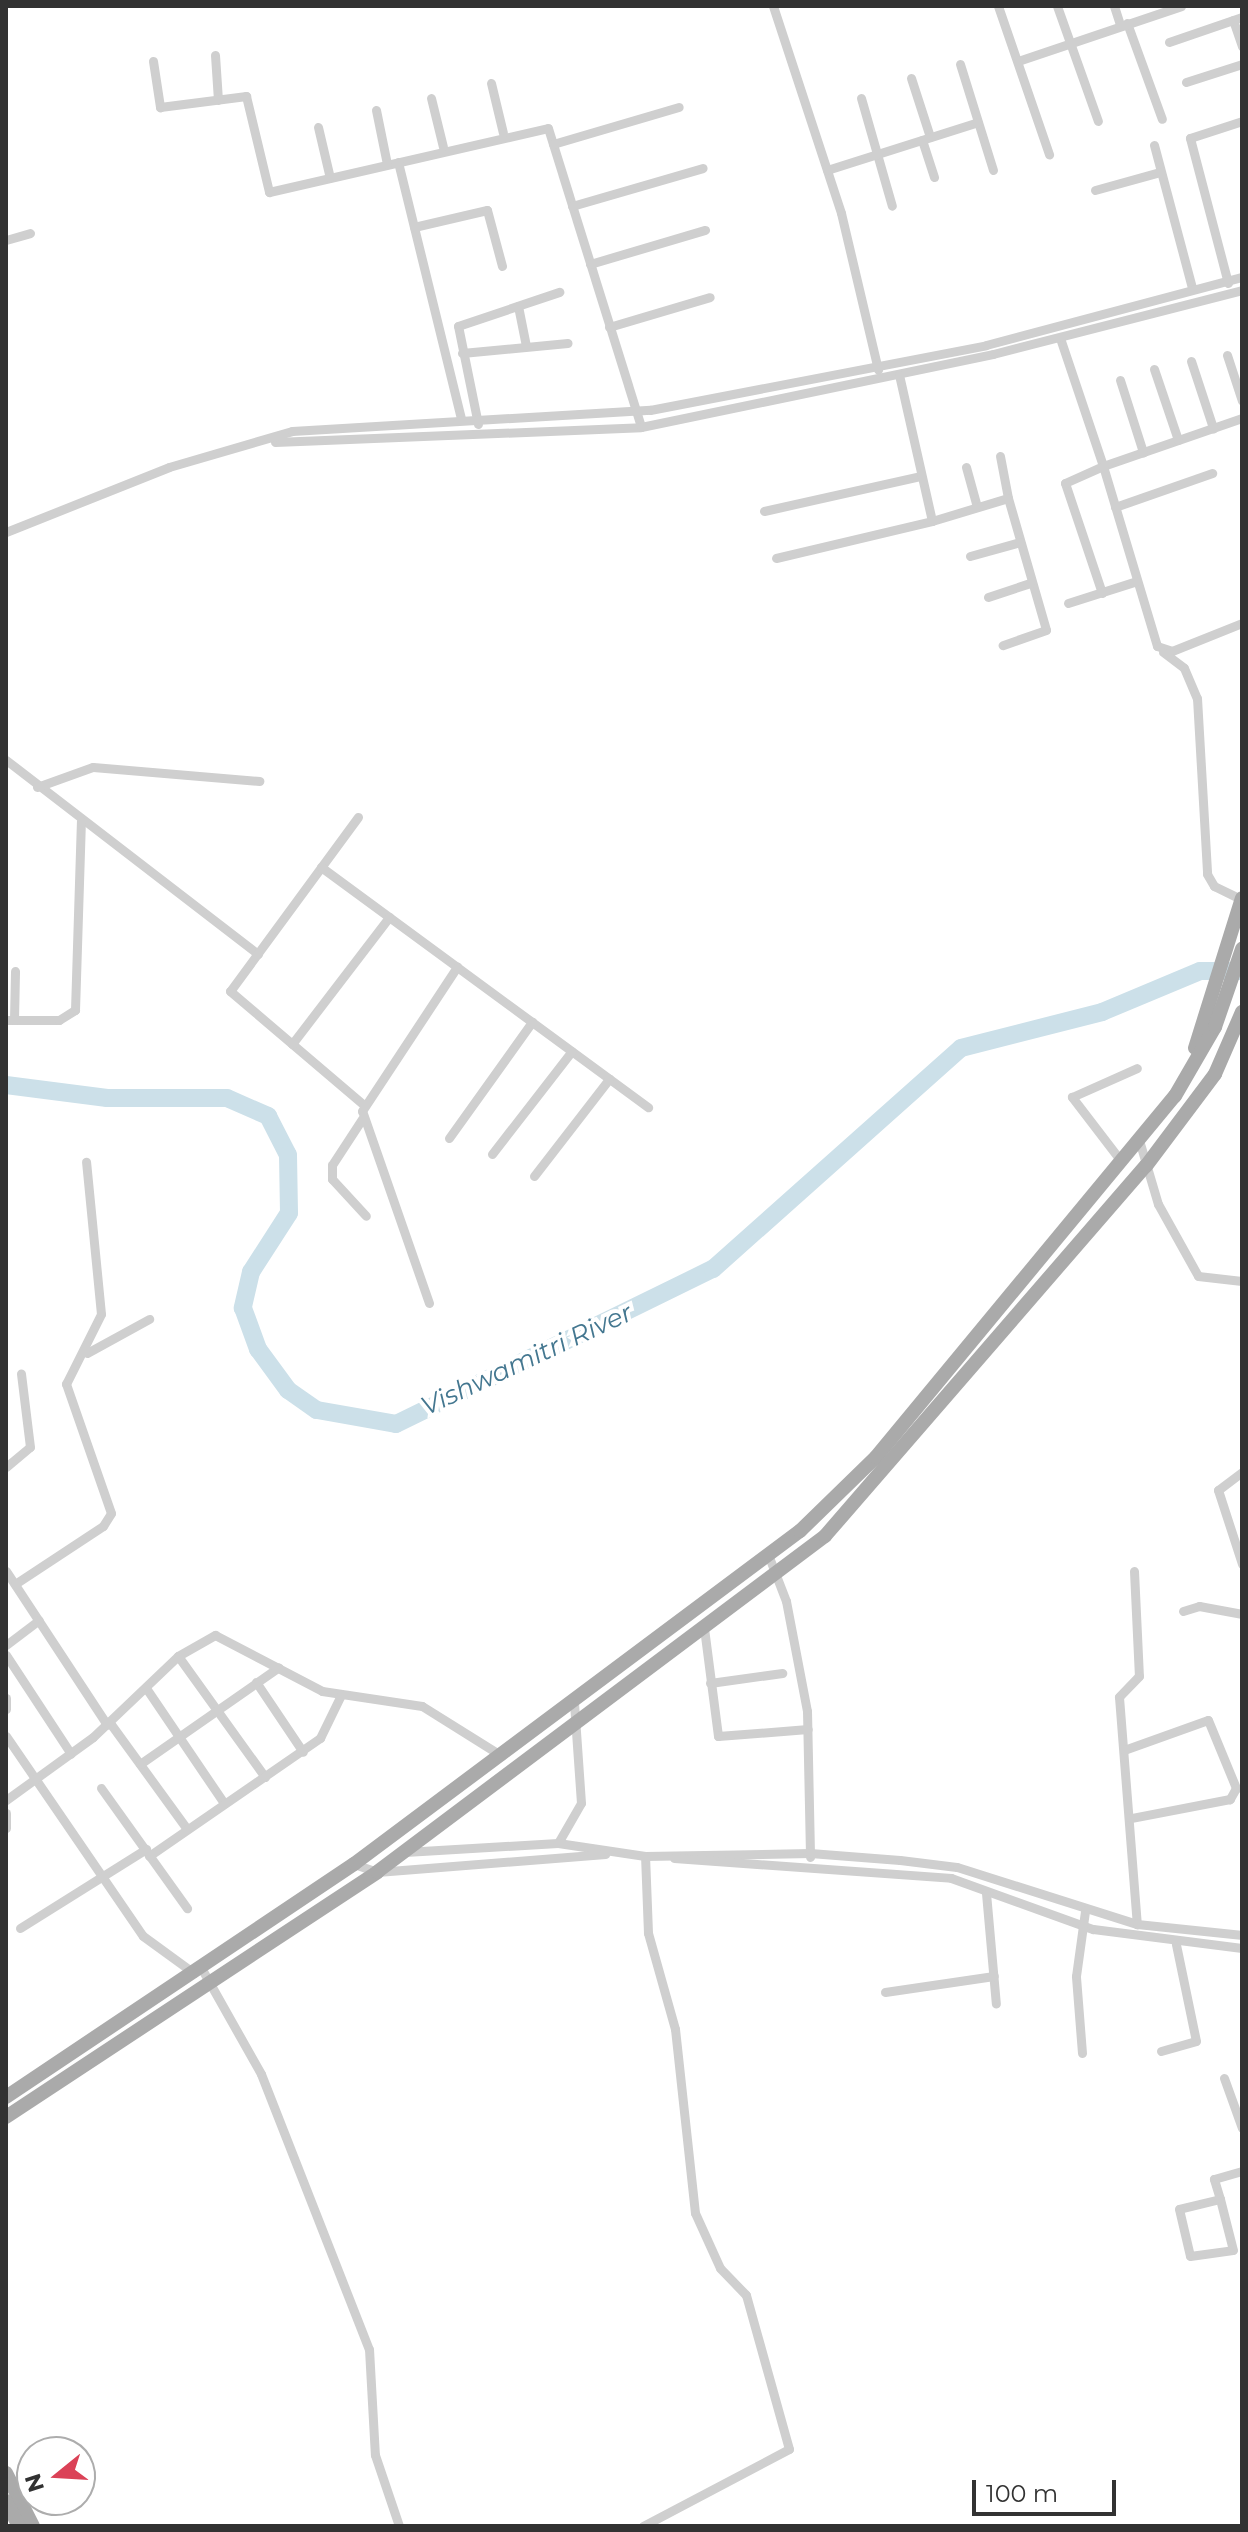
<!DOCTYPE html>
<style>
body{margin:0}
#map{position:relative;width:1248px;height:2532px;overflow:hidden;background:#fff;font-family:Montserrat,sans-serif}
div>[style]{position:absolute}
[style*='--x']{left:calc(var(--x)*1px);top:calc(var(--y)*1px);width:calc(var(--w)*1px);rotate:calc(var(--a)*1deg)}
.river>*{height:18px;margin:-9px;padding:0 9px;transform-origin:9px;border-radius:9px;background:#cce0e9}
.street>*{height:9px;margin:-4.5px;padding:0 4.5px;transform-origin:4.5px;border-radius:4.5px;background:#cfcfcf}
.primary>*{height:14px;margin:-7px;padding:0 7px;transform-origin:7px;border-radius:7px;background:#aaa}
span{translate:-50% -50%;white-space:nowrap;text-align:center;line-height:1.15;-webkit-text-stroke:8px #fff;paint-order:stroke}
.water-label{font-size:26px;color:#447790;font-style:italic}
.frame{position:absolute;inset:0;border:8px solid #323232;pointer-events:none}
.north{position:absolute;left:16px;top:2436px;width:80px;height:80px;box-sizing:border-box;background:#fff;border:2px solid #adadad;border-radius:50%;rotate:252deg;font-size:22px;font-weight:700;line-height:32px;text-align:center;color:#323232}
.north::after{content:'';display:block;margin:auto;width:28px;height:36px;background:#db4257;clip-path:polygon(50% 0,100% 100%,50% 72%,0 100%)}
.scale{position:absolute;left:972px;top:2480px;width:144px;height:36px;box-sizing:border-box;border:4px solid #323232;border-top:0;padding-left:10px;font-size:24px;line-height:28px;white-space:nowrap;color:#323232;-webkit-text-stroke:6px #fff;paint-order:stroke}
</style>
<div id="map">
<div class="river">
<div style="--x:6;--y:1085;--w:102;--a:7.3"></div>
<div style="--x:107;--y:1098;--w:120;--a:0"></div>
<div style="--x:227;--y:1098;--w:45;--a:23.7"></div>
<div style="--x:268;--y:1116;--w:44;--a:62.9"></div>
<div style="--x:288;--y:1155;--w:58;--a:89"></div>
<div style="--x:289;--y:1213;--w:70;--a:122.8"></div>
<div style="--x:251;--y:1272;--w:37;--a:103"></div>
<div style="--x:243;--y:1308;--w:44;--a:69.9"></div>
<div style="--x:258;--y:1349;--w:51;--a:53.8"></div>
<div style="--x:288;--y:1390;--w:35;--a:35"></div>
<div style="--x:317;--y:1410;--w:80;--a:10"></div>
<div style="--x:396;--y:1424;--w:353;--a:-26.1"></div>
<div style="--x:713;--y:1269;--w:332;--a:-41.7"></div>
<div style="--x:961;--y:1048;--w:146;--a:-14.3"></div>
<div style="--x:1102;--y:1012;--w:106;--a:-22.7"></div>
<div style="--x:1200;--y:971;--w:42;--a:0"></div>
</div>
<div class="street">
<div style="--x:773;--y:6;--w:218;--a:71.8"></div>
<div style="--x:841;--y:213;--w:161;--a:76.7"></div>
<div style="--x:998;--y:6;--w:157;--a:71"></div>
<div style="--x:1057;--y:6;--w:122;--a:70.4"></div>
<div style="--x:1114;--y:6;--w:20;--a:72"></div>
<div style="--x:1233;--y:20;--w:28;--a:71"></div>
<div style="--x:1127;--y:23;--w:102;--a:70"></div>
<div style="--x:1169;--y:42;--w:77;--a:-18.9"></div>
<div style="--x:215;--y:55;--w:45;--a:86.2"></div>
<div style="--x:153;--y:61;--w:47;--a:81.3"></div>
<div style="--x:160;--y:107;--w:87;--a:-7.3"></div>
<div style="--x:246;--y:96;--w:99;--a:76.5"></div>
<div style="--x:269;--y:192;--w:286;--a:-12.9"></div>
<div style="--x:548;--y:128;--w:313;--a:72.7"></div>
<div style="--x:1018;--y:61;--w:172;--a:-18.6"></div>
<div style="--x:960;--y:64;--w:111;--a:72.7"></div>
<div style="--x:911;--y:78;--w:62;--a:72.1"></div>
<div style="--x:1186;--y:82;--w:59;--a:-17.8"></div>
<div style="--x:491;--y:83;--w:51;--a:76.5"></div>
<div style="--x:431;--y:98;--w:50;--a:76.2"></div>
<div style="--x:861;--y:98;--w:112;--a:74"></div>
<div style="--x:376;--y:110;--w:55;--a:78.5"></div>
<div style="--x:318;--y:127;--w:52;--a:76.8"></div>
<div style="--x:922;--y:140;--w:39;--a:72"></div>
<div style="--x:553;--y:144;--w:131;--a:-16.4"></div>
<div style="--x:1154;--y:145;--w:148;--a:75.1"></div>
<div style="--x:398;--y:162;--w:264;--a:76.2"></div>
<div style="--x:827;--y:170;--w:158;--a:-17.6"></div>
<div style="--x:1095;--y:190;--w:67;--a:-15.5"></div>
<div style="--x:572;--y:206;--w:136;--a:-16.2"></div>
<div style="--x:414;--y:227;--w:75;--a:-13.1"></div>
<div style="--x:487;--y:210;--w:58;--a:75"></div>
<div style="--x:6;--y:240;--w:25;--a:-16"></div>
<div style="--x:590;--y:264;--w:120;--a:-16.5"></div>
<div style="--x:1228;--y:283;--w:150;--a:-104.7"></div>
<div style="--x:1190;--y:138;--w:55;--a:-18.1"></div>
<div style="--x:518;--y:306;--w:41;--a:78.7"></div>
<div style="--x:609;--y:327;--w:105;--a:-16.5"></div>
<div style="--x:1060;--y:338;--w:135;--a:71.4"></div>
<div style="--x:1103;--y:466;--w:147;--a:-19.1"></div>
<div style="--x:462;--y:353;--w:106;--a:-5.4"></div>
<div style="--x:1227;--y:355;--w:48;--a:71.9"></div>
<div style="--x:1191;--y:361;--w:71;--a:71.8"></div>
<div style="--x:1154;--y:369;--w:75;--a:71.3"></div>
<div style="--x:1120;--y:380;--w:76;--a:72.3"></div>
<div style="--x:478;--y:424;--w:100;--a:-101.5"></div>
<div style="--x:458;--y:326;--w:107;--a:-18.6"></div>
<div style="--x:275;--y:442;--w:366;--a:-2.3"></div>
<div style="--x:641;--y:427;--w:359;--a:-11.7"></div>
<div style="--x:993;--y:354;--w:257;--a:-14.4"></div>
<div style="--x:1000;--y:456;--w:43;--a:79.2"></div>
<div style="--x:966;--y:467;--w:41;--a:74.6"></div>
<div style="--x:1115;--y:507;--w:103;--a:-19.3"></div>
<div style="--x:764;--y:511;--w:161;--a:-12.6"></div>
<div style="--x:932;--y:521;--w:79;--a:-16.8"></div>
<div style="--x:1008;--y:498;--w:137;--a:73.9"></div>
<div style="--x:1046;--y:630;--w:46;--a:160.8"></div>
<div style="--x:6;--y:532;--w:175;--a:-21.7"></div>
<div style="--x:169;--y:467;--w:128;--a:-16.3"></div>
<div style="--x:292;--y:431;--w:359;--a:-3.4"></div>
<div style="--x:650;--y:410;--w:342;--a:-10.9"></div>
<div style="--x:986;--y:345;--w:265;--a:-14.9"></div>
<div style="--x:970;--y:556;--w:52;--a:-15.6"></div>
<div style="--x:776;--y:558;--w:160;--a:-13.3"></div>
<div style="--x:932;--y:521;--w:150;--a:-102.7"></div>
<div style="--x:1102;--y:593;--w:116;--a:-108.6"></div>
<div style="--x:1065;--y:483;--w:42;--a:-24.1"></div>
<div style="--x:1103;--y:466;--w:188;--a:73.3"></div>
<div style="--x:1157;--y:646;--w:16;--a:18"></div>
<div style="--x:1172;--y:651;--w:75;--a:-21.8"></div>
<div style="--x:988;--y:597;--w:44;--a:-18.4"></div>
<div style="--x:1068;--y:603;--w:72;--a:-17.7"></div>
<div style="--x:1163;--y:652;--w:26;--a:37"></div>
<div style="--x:1184;--y:668;--w:33;--a:67"></div>
<div style="--x:1197;--y:698;--w:176;--a:86.7"></div>
<div style="--x:1207;--y:874;--w:14;--a:60"></div>
<div style="--x:1214;--y:886;--w:30;--a:26"></div>
<div style="--x:6;--y:760;--w:318;--a:37.6"></div>
<div style="--x:37;--y:787;--w:59;--a:-19.7"></div>
<div style="--x:93;--y:767;--w:167;--a:4.8"></div>
<div style="--x:358;--y:817;--w:216;--a:126.3"></div>
<div style="--x:230;--y:991;--w:176;--a:40.4"></div>
<div style="--x:321;--y:867;--w:406;--a:36.3"></div>
<div style="--x:6;--y:1020;--w:53;--a:0"></div>
<div style="--x:59;--y:1020;--w:19;--a:-32"></div>
<div style="--x:75;--y:1010;--w:189;--a:-88.2"></div>
<div style="--x:14;--y:1020;--w:49;--a:-88.8"></div>
<div style="--x:292;--y:1044;--w:160;--a:-52.6"></div>
<div style="--x:362;--y:1119;--w:55;--a:123.1"></div>
<div style="--x:332;--y:1165;--w:14;--a:90"></div>
<div style="--x:332;--y:1179;--w:50;--a:47.4"></div>
<div style="--x:449;--y:1138;--w:143;--a:-54.4"></div>
<div style="--x:1139;--y:1140;--w:67;--a:73.5"></div>
<div style="--x:1158;--y:1204;--w:82;--a:60.9"></div>
<div style="--x:1198;--y:1276;--w:44;--a:6.5"></div>
<div style="--x:492;--y:1154;--w:130;--a:-52.2"></div>
<div style="--x:1121;--y:1161;--w:81;--a:-127.4"></div>
<div style="--x:1072;--y:1097;--w:71;--a:-24"></div>
<div style="--x:534;--y:1176;--w:123;--a:-52.3"></div>
<div style="--x:429;--y:1303;--w:203;--a:-109.2"></div>
<div style="--x:362;--y:1111;--w:173;--a:-56.6"></div>
<div style="--x:87;--y:1353;--w:71;--a:-28.7"></div>
<div style="--x:6;--y:1467;--w:31;--a:-40"></div>
<div style="--x:30;--y:1447;--w:74;--a:-97"></div>
<div style="--x:1242;--y:1472;--w:30;--a:143"></div>
<div style="--x:1218;--y:1490;--w:78;--a:72"></div>
<div style="--x:769;--y:1557;--w:47;--a:68.9"></div>
<div style="--x:786;--y:1601;--w:112;--a:79.2"></div>
<div style="--x:807;--y:1711;--w:146;--a:88.8"></div>
<div style="--x:6;--y:1571;--w:184;--a:56.7"></div>
<div style="--x:1134;--y:1571;--w:105;--a:87.3"></div>
<div style="--x:1139;--y:1676;--w:29;--a:134"></div>
<div style="--x:1119;--y:1697;--w:228;--a:85.5"></div>
<div style="--x:15;--y:1584;--w:105;--a:-33.4"></div>
<div style="--x:103;--y:1526;--w:15;--a:-58"></div>
<div style="--x:111;--y:1513;--w:137;--a:-109.2"></div>
<div style="--x:66;--y:1384;--w:78;--a:-63.4"></div>
<div style="--x:101;--y:1314;--w:153;--a:-95.6"></div>
<div style="--x:1183;--y:1611;--w:17;--a:-17"></div>
<div style="--x:1199;--y:1606;--w:44;--a:10.5"></div>
<div style="--x:704;--y:1628;--w:109;--a:82.6"></div>
<div style="--x:718;--y:1736;--w:90;--a:-4.4"></div>
<div style="--x:6;--y:1645;--w:41;--a:-37.1"></div>
<div style="--x:6;--y:1655;--w:118;--a:56.7"></div>
<div style="--x:178;--y:1656;--w:149;--a:54.3"></div>
<div style="--x:256;--y:1682;--w:84;--a:56.1"></div>
<div style="--x:710;--y:1683;--w:73;--a:-7.9"></div>
<div style="--x:146;--y:1688;--w:139;--a:55.9"></div>
<div style="--x:6;--y:1698;--w:11;--a:90"></div>
<div style="--x:110;--y:1723;--w:131;--a:54"></div>
<div style="--x:6;--y:1736;--w:242;--a:55.6"></div>
<div style="--x:143;--y:1936;--w:63;--a:36"></div>
<div style="--x:1124;--y:1750;--w:89;--a:-19.7"></div>
<div style="--x:1208;--y:1720;--w:74;--a:67.6"></div>
<div style="--x:1236;--y:1788;--w:13;--a:119"></div>
<div style="--x:1230;--y:1799;--w:101;--a:169.1"></div>
<div style="--x:140;--y:1764;--w:169;--a:-34.9"></div>
<div style="--x:101;--y:1788;--w:148;--a:54.4"></div>
<div style="--x:6;--y:1800;--w:107;--a:-35.9"></div>
<div style="--x:93;--y:1737;--w:117;--a:-43.6"></div>
<div style="--x:178;--y:1656;--w:43;--a:-29.6"></div>
<div style="--x:215;--y:1635;--w:121;--a:27.6"></div>
<div style="--x:322;--y:1691;--w:101;--a:8.5"></div>
<div style="--x:422;--y:1706;--w:94;--a:32"></div>
<div style="--x:6;--y:1813;--w:15;--a:90"></div>
<div style="--x:558;--y:1843;--w:46;--a:-60.1"></div>
<div style="--x:581;--y:1803;--w:99;--a:-94"></div>
<div style="--x:405;--y:1852;--w:153;--a:-3.4"></div>
<div style="--x:558;--y:1843;--w:88;--a:8.5"></div>
<div style="--x:645;--y:1856;--w:165;--a:-1"></div>
<div style="--x:810;--y:1853;--w:90;--a:4.4"></div>
<div style="--x:900;--y:1860;--w:57;--a:7"></div>
<div style="--x:957;--y:1867;--w:189;--a:17.6"></div>
<div style="--x:1137;--y:1924;--w:106;--a:6"></div>
<div style="--x:149;--y:1856;--w:208;--a:-34.6"></div>
<div style="--x:320;--y:1738;--w:48;--a:-64"></div>
<div style="--x:674;--y:1858;--w:278;--a:4.1"></div>
<div style="--x:951;--y:1878;--w:151;--a:19.8"></div>
<div style="--x:1093;--y:1929;--w:150;--a:7.3"></div>
<div style="--x:354;--y:1864;--w:24;--a:19"></div>
<div style="--x:377;--y:1872;--w:229;--a:-4.5"></div>
<div style="--x:986;--y:1893;--w:111;--a:84.9"></div>
<div style="--x:20;--y:1928;--w:149;--a:-32.1"></div>
<div style="--x:203;--y:1971;--w:118;--a:60.6"></div>
<div style="--x:261;--y:2074;--w:295;--a:68.6"></div>
<div style="--x:369;--y:2349;--w:106;--a:86.8"></div>
<div style="--x:375;--y:2455;--w:75;--a:71.3"></div>
<div style="--x:885;--y:1992;--w:110;--a:-8.4"></div>
<div style="--x:1161;--y:2051;--w:36;--a:-16"></div>
<div style="--x:1196;--y:2041;--w:99;--a:-101.7"></div>
<div style="--x:1082;--y:2053;--w:77;--a:-94.5"></div>
<div style="--x:1076;--y:1976;--w:66;--a:-82.1"></div>
<div style="--x:1224;--y:2078;--w:53;--a:70.2"></div>
<div style="--x:1220;--y:2199;--w:42;--a:166.3"></div>
<div style="--x:1179;--y:2209;--w:48;--a:76.8"></div>
<div style="--x:1190;--y:2256;--w:43;--a:-7.9"></div>
<div style="--x:1233;--y:2250;--w:53;--a:-104.3"></div>
<div style="--x:1220;--y:2199;--w:21;--a:-107"></div>
<div style="--x:1214;--y:2179;--w:29;--a:-16"></div>
<div style="--x:643;--y:2526;--w:165;--a:-27.8"></div>
<div style="--x:789;--y:2449;--w:160;--a:-105.6"></div>
<div style="--x:746;--y:2295;--w:37;--a:-134"></div>
<div style="--x:720;--y:2268;--w:60;--a:-114.4"></div>
<div style="--x:695;--y:2213;--w:185;--a:-96.2"></div>
<div style="--x:675;--y:2029;--w:100;--a:-105.7"></div>
<div style="--x:648;--y:1933;--w:77;--a:-92.2"></div>
</div>
<div class="primary">
<div style="--x:1195;--y:1048;--w:157;--a:-72.6"></div>
<div style="--x:6;--y:2097;--w:419;--a:-33.8"></div>
<div style="--x:354;--y:1864;--w:557;--a:-36.75"></div>
<div style="--x:800;--y:1531;--w:106;--a:-44.2"></div>
<div style="--x:876;--y:1457;--w:469;--a:-50.4"></div>
<div style="--x:1175;--y:1096;--w:80;--a:-59.9"></div>
<div style="--x:1215;--y:1027;--w:83;--a:-70.9"></div>
<div style="--x:6;--y:2117;--w:445;--a:-33.4"></div>
<div style="--x:377;--y:1872;--w:560;--a:-36.87"></div>
<div style="--x:825;--y:1536;--w:490;--a:-49.1"></div>
<div style="--x:1146;--y:1166;--w:115;--a:-53.1"></div>
<div style="--x:1215;--y:1074;--w:68;--a:-66.5"></div>
<div style="--x:6;--y:2473;--w:59;--a:63"></div>
<div style="--x:6;--y:2501;--w:28;--a:63"></div>
</div>
<div class="water-label">
<span style="left:527px;top:1360px;rotate:-25deg">Vishwamitri River</span>
</div>
<div class="frame"></div>
<div class="north">N</div>
<div class="scale">100 m</div>
</div>
